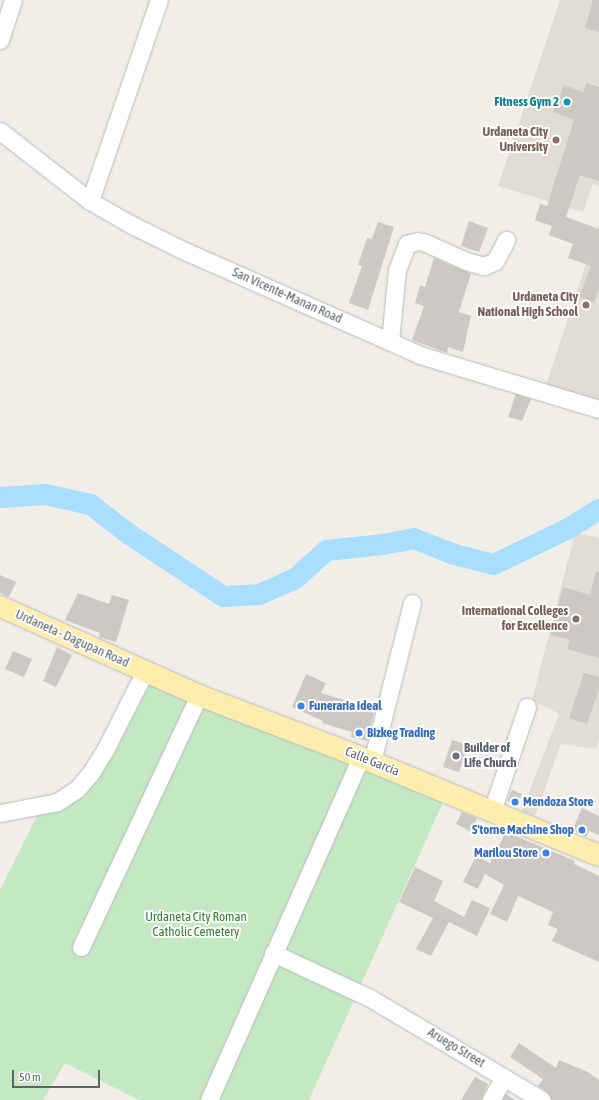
<!DOCTYPE html>
<style>
body{margin:0}
#map{position:relative;width:599px;height:1100px;overflow:hidden;background:#f1eee7;font-family:"Asap Condensed",sans-serif}
div>[style]{position:absolute}
[style*='--x']{left:calc(var(--x)*1px);top:calc(var(--y)*1px);width:calc(var(--w)*1px);rotate:calc(var(--a)*1deg)}
.education>*{inset:0;background:#e1ddd5}
.green>*{inset:0;background:#c4e9c2}
.river>*{height:21px;margin:-10.5px;padding:0 10.5px;transform-origin:10.5px;border-radius:10.5px;background:#a9deff}
.building>*{inset:0;background:#ccc9c4}
.roads{filter:drop-shadow(0 0 1px #b7babe) drop-shadow(0 0 1px #b7babe)}
.minor>*{height:17px;margin:-8.5px;padding:0 8.5px;transform-origin:8.5px;border-radius:8.5px;background:#fff}
.major>*{height:21px;margin:-10.5px;padding:0 10.5px;transform-origin:10.5px;border-radius:10.5px;background:#ffedae}
.dots>*{width:11px;height:11px;translate:-50% -50%;box-sizing:border-box;border:2px solid #fff;border-radius:50%}
span{translate:-50% -50%;white-space:nowrap;text-align:center;line-height:1.15;-webkit-text-stroke:4px #fff;paint-order:stroke}
.culture-label{font-size:13px;color:#0d838f;font-weight:700}
.right{translate:-100% -50%;text-align:right}
.education-label{font-size:13px;color:#785e54;font-weight:700}
.street-label{font-size:13px;color:#5e6368}
.shop-label{font-size:13px;color:#366cbe;font-weight:700}
.left{translate:0 -50%;text-align:left}
.worship-label{font-size:13px;color:#5b616d;font-weight:700}
.park-label{font-size:13px;color:#308430}
.scale{position:absolute;left:12px;top:1070px;width:88px;height:18px;box-sizing:border-box;border:2px solid #5e6368;border-top:0;padding-left:5px;font-size:12px;line-height:14px;white-space:nowrap;color:#5e6368;-webkit-text-stroke:3px #fff;paint-order:stroke}
</style>
<div id="map">
<div class="education">
<div style="clip-path:polygon(560px 0,599px 0,599px 186px,593px 184px,583px 212px,498px 186px)"></div>
<div style="clip-path:polygon(599px 225px,599px 403px,546px 385px)"></div>
<div style="clip-path:polygon(575px 533px,599px 538px,599px 738px,596px 749px,561px 744px,535px 816px,522px 811px,559px 714px,532px 700px)"></div>
</div>
<div class="green">
<div style="clip-path:polygon(147px 683px,444px 800px,309px 1100px,139px 1100px,65px 1063px,43px 1100px,0 1100px,0 890px,38px 814px,59px 812px,69px 806px,95px 782px,136px 695px)"></div>
</div>
<div class="river">
<div style="--x:0;--y:497;--w:45;--a:-3.8"></div>
<div style="--x:45;--y:494;--w:46;--a:12.5"></div>
<div style="--x:90;--y:504;--w:49;--a:37.6"></div>
<div style="--x:129;--y:534;--w:113;--a:33.4"></div>
<div style="--x:223;--y:596;--w:36;--a:-3"></div>
<div style="--x:259;--y:594;--w:39;--a:-24"></div>
<div style="--x:295;--y:578;--w:42;--a:-42.1"></div>
<div style="--x:326;--y:550;--w:57;--a:-6"></div>
<div style="--x:383;--y:544;--w:31;--a:-11"></div>
<div style="--x:413;--y:538;--w:44;--a:21.3"></div>
<div style="--x:454;--y:554;--w:40;--a:14.4"></div>
<div style="--x:493;--y:564;--w:83;--a:-25.6"></div>
<div style="--x:568;--y:528;--w:36;--a:-32"></div>
</div>
<div class="building">
<div style="clip-path:polygon(593px 0,599px 0,599px 32px,585px 28px)"></div>
<div style="clip-path:polygon(586px 83px,599px 87px,599px 181px,580px 175px,566px 217px,599px 229px,599px 289px,594px 303px,579px 297px,591px 266px,568px 258px,573px 244px,549px 235px,552px 226px,535px 220px,540px 204px,547px 206px,574px 120px,553px 112px,564px 85px,583px 92px)"></div>
<div style="clip-path:polygon(469px 221px,488px 228px,479px 252px,461px 246px)"></div>
<div style="clip-path:polygon(378px 222px,394px 227px,368px 310px,349px 303px,362px 266px,358px 265px,367px 238px,372px 239px)"></div>
<div style="clip-path:polygon(434px 258px,471px 273px,459px 312px,471px 316px,463px 352px,448px 347px,447px 353px,412px 340px,424px 306px,415px 303px,420px 286px,425px 287px)"></div>
<div style="clip-path:polygon(516px 394px,531px 399px,522px 421px,508px 417px)"></div>
<div style="clip-path:polygon(596px 571px,599px 572px,599px 658px,567px 649px,570px 640px,550px 635px,563px 587px,590px 595px)"></div>
<div style="clip-path:polygon(0 575px,16px 582px,9px 597px,0 593px)"></div>
<div style="clip-path:polygon(78px 593px,109px 604px,112px 595px,129px 600px,116px 642px,99px 637px,100px 633px,65px 620px)"></div>
<div style="clip-path:polygon(57px 647px,72px 655px,56px 687px,43px 681px)"></div>
<div style="clip-path:polygon(13px 651px,32px 659px,24px 677px,5px 669px)"></div>
<div style="clip-path:polygon(584px 673px,599px 677px,599px 689px,587px 724px,569px 718px)"></div>
<div style="clip-path:polygon(306px 674px,326px 683px,321px 693px,351px 702px,350px 707px,374px 713px,367px 741px,351px 737px,352px 732px,322px 723px,323px 721px,292px 707px)"></div>
<div style="clip-path:polygon(452px 740px,468px 745px,459px 772px,443px 767px)"></div>
<div style="clip-path:polygon(512px 790px,522px 794px,517px 805px,507px 801px)"></div>
<div style="clip-path:polygon(582px 808px,599px 816px,599px 835px,589px 831px,586px 837px,572px 831px)"></div>
<div style="clip-path:polygon(462px 812px,477px 818px,470px 831px,456px 824px)"></div>
<div style="clip-path:polygon(506px 832px,575px 861px,574px 864px,599px 876px,599px 962px,552px 941px,558px 929px,548px 925px,553px 912px,518px 896px,507px 922px,490px 914px,504px 885px,485px 874px,478px 889px,463px 882px,476px 856px,490px 863px)"></div>
<div style="clip-path:polygon(415px 867px,443px 881px,434px 901px,464px 917px,472px 900px,490px 908px,477px 936px,449px 922px,431px 956px,416px 949px,433px 918px,399px 902px)"></div>
<div style="clip-path:polygon(519px 1043px,556px 1068px,559px 1060px,588px 1072px,599px 1080px,599px 1100px,552px 1100px,547px 1092px,538px 1086px,543px 1079px,510px 1057px)"></div>
<div style="clip-path:polygon(475px 1077px,488px 1084px,481px 1100px,461px 1100px)"></div>
<div style="clip-path:polygon(506px 1094px,515px 1100px,502px 1100px)"></div>
</div>
<div class="roads">
<div class="minor">
<div style="--x:0;--y:40;--w:42;--a:-72"></div>
<div style="--x:0;--y:131;--w:114;--a:37.9"></div>
<div style="--x:90;--y:201;--w:46;--a:29.9"></div>
<div style="--x:130;--y:224;--w:64;--a:26.2"></div>
<div style="--x:187;--y:252;--w:255;--a:23.8"></div>
<div style="--x:420;--y:355;--w:187;--a:16.8"></div>
<div style="--x:90;--y:201;--w:213;--a:-71.1"></div>
<div style="--x:390;--y:341;--w:71;--a:-84.4"></div>
<div style="--x:397;--y:270;--w:28;--a:-69"></div>
<div style="--x:407;--y:244;--w:11;--a:-15"></div>
<div style="--x:418;--y:241;--w:8;--a:14"></div>
<div style="--x:426;--y:243;--w:44;--a:24.2"></div>
<div style="--x:466;--y:261;--w:19;--a:16"></div>
<div style="--x:484;--y:266;--w:12;--a:-24"></div>
<div style="--x:495;--y:261;--w:24;--a:-62"></div>
<div style="--x:372;--y:762;--w:164;--a:-75.9"></div>
<div style="--x:492;--y:811;--w:110;--a:-71.4"></div>
<div style="--x:0;--y:813;--w:58;--a:-10.9"></div>
<div style="--x:57;--y:802;--w:24;--a:-33"></div>
<div style="--x:77;--y:789;--w:20;--a:-49"></div>
<div style="--x:90;--y:774;--w:31;--a:-58"></div>
<div style="--x:106;--y:748;--w:86;--a:-63.1"></div>
<div style="--x:81;--y:947;--w:278;--a:-64.9"></div>
<div style="--x:273;--y:953;--w:107;--a:24.9"></div>
<div style="--x:370;--y:998;--w:200;--a:30.7"></div>
<div style="--x:209;--y:1100;--w:375;--a:-66.1"></div>
<div style="--x:491;--y:1100;--w:26;--a:-61"></div>
</div>
<div class="major">
<div style="--x:0;--y:606;--w:218;--a:24.1"></div>
<div style="--x:199;--y:695;--w:173;--a:20.9"></div>
<div style="--x:361;--y:757;--w:257;--a:22.4"></div>
</div>
</div>
<div class="dots">
<div style="left:567px;top:102px;background:#0f9aa8"></div>
<div style="left:556px;top:140px;background:#8d6e63"></div>
<div style="left:586px;top:305px;background:#8d6e63"></div>
<div style="left:576px;top:619px;background:#8d6e63"></div>
<div style="left:301px;top:706px;background:#3f7fe0"></div>
<div style="left:359px;top:733px;background:#3f7fe0"></div>
<div style="left:456px;top:756px;background:#6b7280"></div>
<div style="left:515px;top:802px;background:#3f7fe0"></div>
<div style="left:582px;top:830px;background:#3f7fe0"></div>
<div style="left:546px;top:853px;background:#3f7fe0"></div>
</div>
<div class="culture-label">
<span class="right" style="left:559px;top:102px">Fitness Gym 2</span>
</div>
<div class="education-label">
<span class="right" style="left:548px;top:140px">Urdaneta City<br>University</span>
<span class="right" style="left:578px;top:305px">Urdaneta City<br>National High School</span>
<span class="right" style="left:568px;top:619px">International Colleges<br>for Excellence</span>
</div>
<div class="street-label">
<span style="left:287px;top:296px;rotate:24deg">San Vicente-Manan Road</span>
<span style="left:72px;top:639px;rotate:24deg">Urdaneta - Dagupan Road</span>
<span style="left:372px;top:762px;rotate:22deg">Calle Garcia</span>
<span style="left:456px;top:1048px;rotate:31deg">Aruego Street</span>
</div>
<div class="shop-label">
<span class="left" style="left:309px;top:706px">Funeraria Ideal</span>
<span class="left" style="left:367px;top:733px">Bizkeg Trading</span>
<span class="left" style="left:523px;top:802px">Mendoza Store</span>
<span class="right" style="left:574px;top:830px">S'torne Machine Shop</span>
<span class="right" style="left:538px;top:853px">Marilou Store</span>
</div>
<div class="worship-label">
<span class="left" style="left:464px;top:756px">Builder of<br>Life Church</span>
</div>
<div class="park-label">
<span style="left:196px;top:925px">Urdaneta City Roman<br>Catholic Cemetery</span>
</div>
<div class="scale">50 m</div>
</div>
